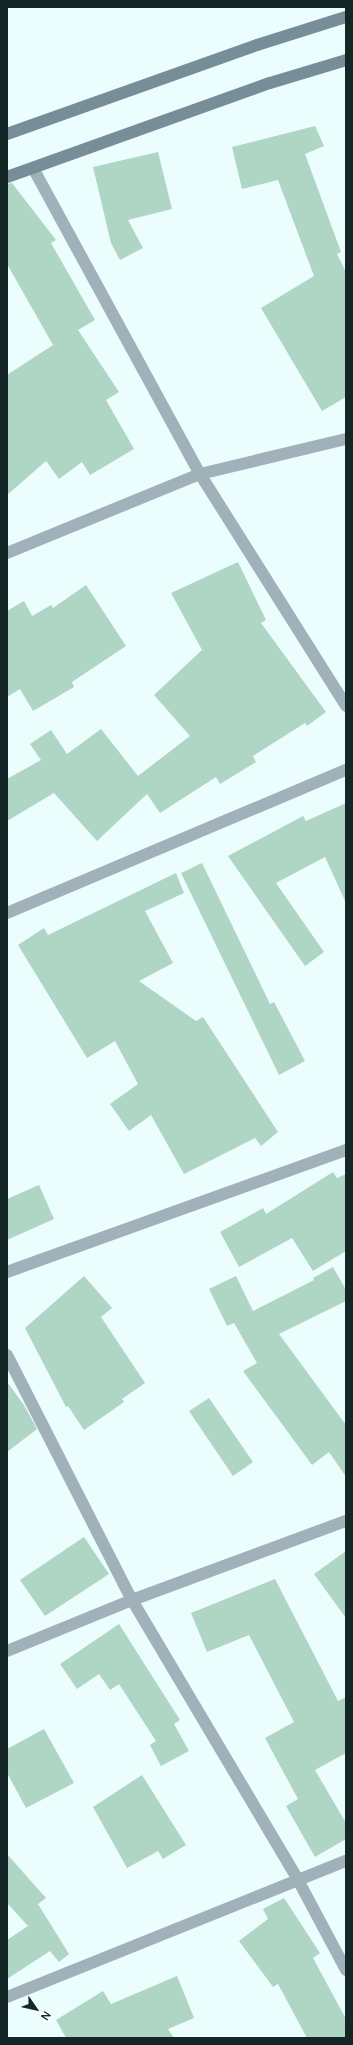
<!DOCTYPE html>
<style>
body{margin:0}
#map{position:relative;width:353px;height:2045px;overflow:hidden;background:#ecfdfd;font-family:Manrope,sans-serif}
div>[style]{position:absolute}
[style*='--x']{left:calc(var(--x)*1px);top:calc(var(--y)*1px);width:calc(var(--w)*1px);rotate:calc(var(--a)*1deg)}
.building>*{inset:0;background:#afd5c4}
.minor>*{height:12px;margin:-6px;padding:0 6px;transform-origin:6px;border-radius:6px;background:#a1b1b9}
.secondary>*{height:12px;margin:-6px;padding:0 6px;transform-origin:6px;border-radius:6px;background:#778e99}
span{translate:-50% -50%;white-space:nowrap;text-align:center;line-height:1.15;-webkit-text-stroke:4px #fff;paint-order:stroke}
.frame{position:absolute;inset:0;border:8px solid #152627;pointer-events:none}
.north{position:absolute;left:16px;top:1989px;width:40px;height:40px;-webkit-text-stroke:3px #fff;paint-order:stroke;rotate:124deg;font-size:11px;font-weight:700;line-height:16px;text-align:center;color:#152627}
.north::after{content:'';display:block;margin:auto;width:14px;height:18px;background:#152627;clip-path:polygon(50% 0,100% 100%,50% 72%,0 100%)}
</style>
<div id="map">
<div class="building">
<div style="clip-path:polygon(315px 126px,324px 146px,305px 154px,341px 252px,337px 254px,346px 272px,346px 397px,322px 411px,261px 308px,314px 276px,278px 180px,242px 189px,232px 147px)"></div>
<div style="clip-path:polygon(158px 152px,172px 209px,128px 220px,143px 248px,120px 260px,111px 243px,93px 167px)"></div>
<div style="clip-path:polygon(12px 183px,56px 240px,51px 243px,95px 320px,78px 330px,119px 392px,106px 400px,134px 449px,90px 475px,82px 462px,59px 479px,46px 461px,7px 495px,7px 375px,53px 345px,7px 264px,7px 184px)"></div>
<div style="clip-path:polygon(238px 562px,266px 620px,261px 623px,326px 712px,307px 726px,305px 723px,253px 756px,256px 762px,220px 784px,216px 777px,160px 813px,147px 794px,97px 841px,54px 793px,7px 821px,7px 779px,41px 760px,30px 744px,51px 730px,67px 754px,101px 729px,138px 776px,190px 736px,154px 695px,202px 650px,171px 593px)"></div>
<div style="clip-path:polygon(86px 585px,126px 646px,72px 682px,74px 687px,33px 711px,20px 689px,7px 697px,7px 611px,24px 601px,32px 616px,51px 605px,53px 608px)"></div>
<div style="clip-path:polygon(346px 803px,346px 903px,325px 857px,276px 883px,324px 952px,305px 966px,228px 856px,303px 816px,306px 821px)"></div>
<div style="clip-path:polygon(202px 863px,270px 1004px,274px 1002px,305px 1061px,279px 1075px,181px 873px)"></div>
<div style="clip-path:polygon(176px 873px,184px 893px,145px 911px,173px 963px,139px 981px,196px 1021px,203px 1017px,278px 1132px,261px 1146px,255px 1138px,184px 1174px,151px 1115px,129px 1131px,110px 1104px,138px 1084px,115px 1041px,87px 1058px,18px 945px,44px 928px,48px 935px)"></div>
<div style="clip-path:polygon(333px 1172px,337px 1178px,346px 1174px,346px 1251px,313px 1271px,292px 1238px,239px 1267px,220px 1232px,263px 1208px,266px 1214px)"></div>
<div style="clip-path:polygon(39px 1185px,54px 1219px,7px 1240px,7px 1199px)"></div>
<div style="clip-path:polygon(333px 1267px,346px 1290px,346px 1301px,279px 1334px,346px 1425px,346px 1477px,329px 1452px,312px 1465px,243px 1371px,257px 1363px,234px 1323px,227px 1326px,209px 1289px,236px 1276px,253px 1311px,314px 1280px,313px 1278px)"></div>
<div style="clip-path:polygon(84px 1276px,112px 1308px,101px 1317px,145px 1383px,122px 1399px,124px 1402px,84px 1430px,68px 1406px,66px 1407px,25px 1328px)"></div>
<div style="clip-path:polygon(7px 1382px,24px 1405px,37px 1429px,7px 1452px)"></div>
<div style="clip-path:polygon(209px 1398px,253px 1462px,233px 1476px,189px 1411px)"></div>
<div style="clip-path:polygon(84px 1537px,109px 1574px,45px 1616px,20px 1580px)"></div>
<div style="clip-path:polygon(346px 1551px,346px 1618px,314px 1574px)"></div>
<div style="clip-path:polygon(275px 1579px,338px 1701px,346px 1697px,346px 1753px,315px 1770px,346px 1823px,346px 1839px,315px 1857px,286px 1806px,298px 1799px,265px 1738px,294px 1722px,249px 1635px,207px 1652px,191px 1613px)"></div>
<div style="clip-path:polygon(119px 1624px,180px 1720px,174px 1724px,189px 1751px,161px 1766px,150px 1745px,156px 1741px,119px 1684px,110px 1690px,99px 1674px,77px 1689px,60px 1664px)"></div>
<div style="clip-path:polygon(44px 1729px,74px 1783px,26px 1808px,7px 1773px,7px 1749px)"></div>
<div style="clip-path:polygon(142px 1775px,186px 1845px,163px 1859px,158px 1851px,127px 1868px,93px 1807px)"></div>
<div style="clip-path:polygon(7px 1854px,46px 1898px,38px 1904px,69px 1954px,59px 1962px,50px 1951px,7px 1979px,7px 1940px,28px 1926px,7px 1903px)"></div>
<div style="clip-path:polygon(284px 1898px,320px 1953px,313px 1958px,346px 2019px,346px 2038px,307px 2038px,278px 1984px,273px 1987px,239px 1941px,268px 1919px,263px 1909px)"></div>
<div style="clip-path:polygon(177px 1976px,194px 2018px,168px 2029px,174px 2038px,66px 2038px,56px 2020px,103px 1991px,111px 2004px)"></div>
</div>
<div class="minor">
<div style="--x:33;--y:168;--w:349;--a:61.4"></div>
<div style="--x:200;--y:474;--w:274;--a:57.8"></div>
<div style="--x:7;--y:553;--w:209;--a:-22.3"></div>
<div style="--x:200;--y:474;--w:150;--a:-13.5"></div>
<div style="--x:7;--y:913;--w:368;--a:-22.9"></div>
<div style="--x:7;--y:1272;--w:360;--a:-19.8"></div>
<div style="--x:7;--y:1355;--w:275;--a:63"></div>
<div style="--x:132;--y:1600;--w:326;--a:59.3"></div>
<div style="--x:298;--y:1880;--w:102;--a:61.9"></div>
<div style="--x:7;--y:1651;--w:135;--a:-22.2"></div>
<div style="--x:132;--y:1600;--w:228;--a:-20.3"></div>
<div style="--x:7;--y:1997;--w:365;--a:-21.9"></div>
</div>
<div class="secondary">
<div style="--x:7;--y:134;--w:265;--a:-19.6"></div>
<div style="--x:257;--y:45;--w:93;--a:-17.5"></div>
<div style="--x:7;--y:177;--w:279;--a:-19.7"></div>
<div style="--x:270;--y:83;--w:79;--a:-16.8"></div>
</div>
<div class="frame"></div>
<div class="north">N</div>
</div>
